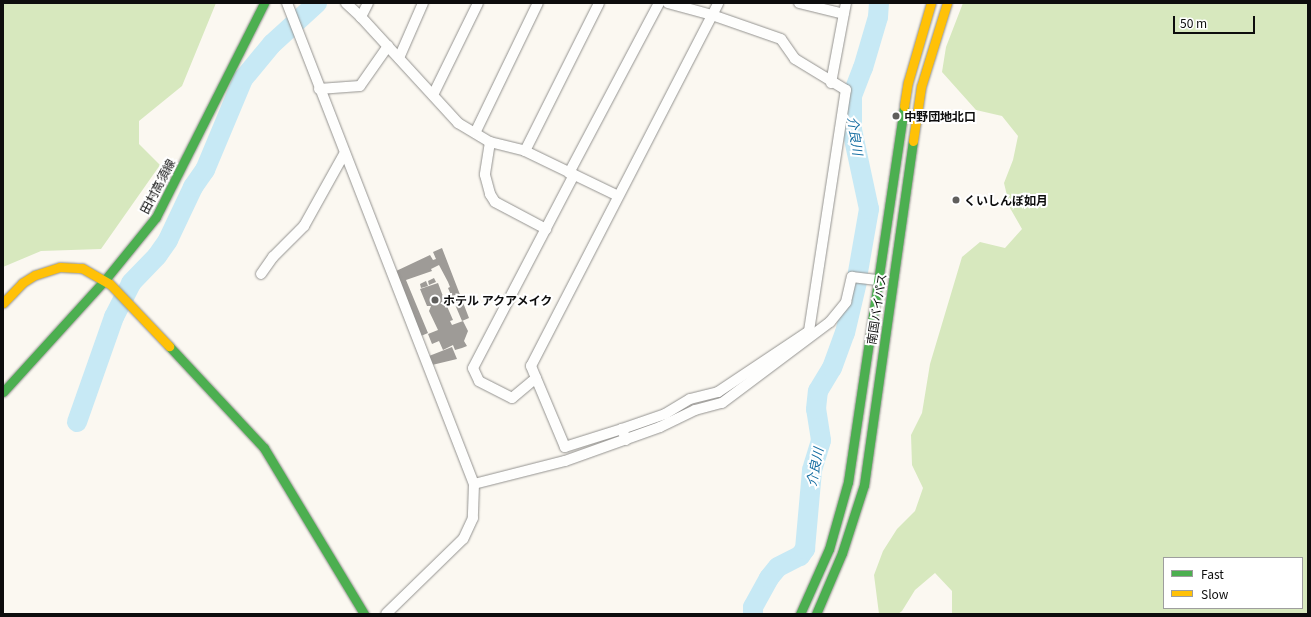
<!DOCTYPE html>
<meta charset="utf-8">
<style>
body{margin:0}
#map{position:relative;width:1311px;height:617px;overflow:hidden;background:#fbf8f1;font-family:Georgia,"Noto Sans JP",serif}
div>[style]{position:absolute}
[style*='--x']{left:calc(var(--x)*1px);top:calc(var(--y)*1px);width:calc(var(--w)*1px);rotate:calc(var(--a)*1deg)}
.forest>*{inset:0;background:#d7e8be}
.river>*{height:20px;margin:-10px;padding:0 10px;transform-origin:10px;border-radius:10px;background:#c7e9f5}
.building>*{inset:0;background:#9e9b97}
.roads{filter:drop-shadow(0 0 1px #949390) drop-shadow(0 0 1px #949390)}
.street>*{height:10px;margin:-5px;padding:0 5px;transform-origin:5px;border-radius:5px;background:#fefefd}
.fast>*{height:9px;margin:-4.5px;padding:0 4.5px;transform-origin:4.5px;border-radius:4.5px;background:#4caf50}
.slow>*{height:9px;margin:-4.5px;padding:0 4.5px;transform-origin:4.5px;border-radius:4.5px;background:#ffc107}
.dots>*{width:11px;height:11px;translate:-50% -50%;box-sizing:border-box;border:2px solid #fff;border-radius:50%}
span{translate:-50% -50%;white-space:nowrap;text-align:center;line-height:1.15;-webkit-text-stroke:4px #fff;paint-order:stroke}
.poi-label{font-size:12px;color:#0d0d0d;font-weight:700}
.left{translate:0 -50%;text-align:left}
.street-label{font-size:12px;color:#0d0d0d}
.water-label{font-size:13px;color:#146da1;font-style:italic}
.frame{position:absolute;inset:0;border:4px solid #0d0d0d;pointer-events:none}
.legend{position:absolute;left:1163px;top:557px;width:140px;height:52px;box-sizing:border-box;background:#fff;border:1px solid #9e9e9e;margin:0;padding:5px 7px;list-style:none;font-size:12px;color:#0d0d0d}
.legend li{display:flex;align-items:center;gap:8px;height:20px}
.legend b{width:20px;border:1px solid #9e9e9e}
.scale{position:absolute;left:1173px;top:16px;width:82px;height:18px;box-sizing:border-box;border:2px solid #0d0d0d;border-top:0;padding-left:5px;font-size:12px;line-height:14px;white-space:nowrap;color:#0d0d0d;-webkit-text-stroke:3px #fff;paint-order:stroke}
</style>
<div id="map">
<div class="forest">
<div style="clip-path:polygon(3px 3px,216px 3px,182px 86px,139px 121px,139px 144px,160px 165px,101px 249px,41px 251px,3px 267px)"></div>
<div style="clip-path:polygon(evenodd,963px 3px,1308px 3px,1308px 614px,952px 614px,952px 591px,935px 573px,915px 590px,902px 611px,898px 614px,879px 614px,874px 575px,883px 551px,897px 529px,915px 511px,923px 488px,912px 465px,911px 435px,922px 413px,930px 364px,962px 257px,980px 242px,1005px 248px,1022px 229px,1010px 208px,1004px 183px,1013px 160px,1018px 136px,1002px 116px,976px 110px,942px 72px,946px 47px,963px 3px,1164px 558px,1302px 558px,1302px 608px,1164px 608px,1164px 558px)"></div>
</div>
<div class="river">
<div style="--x:858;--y:272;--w:64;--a:-80.1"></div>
<div style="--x:869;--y:209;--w:81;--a:-102.1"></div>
<div style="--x:852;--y:130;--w:34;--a:-90"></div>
<div style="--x:852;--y:96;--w:30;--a:-69"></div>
<div style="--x:863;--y:68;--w:53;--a:-73.6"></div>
<div style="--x:878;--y:17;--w:14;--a:-86"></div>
<div style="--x:77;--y:422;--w:111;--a:-70.6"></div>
<div style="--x:114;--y:317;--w:38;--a:-63"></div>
<div style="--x:131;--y:283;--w:37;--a:-46"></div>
<div style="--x:157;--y:256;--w:19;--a:-55"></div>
<div style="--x:168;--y:240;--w:59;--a:-64.7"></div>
<div style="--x:193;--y:187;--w:21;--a:-55"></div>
<div style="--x:205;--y:170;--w:99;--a:-67.3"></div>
<div style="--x:243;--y:79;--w:45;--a:-50.4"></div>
<div style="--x:272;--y:44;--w:61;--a:-42.3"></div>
<div style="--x:753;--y:614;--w:7;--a:-90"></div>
<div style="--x:753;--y:607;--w:33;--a:-61"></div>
<div style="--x:769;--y:578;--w:14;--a:-51"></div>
<div style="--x:778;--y:567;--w:25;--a:-27"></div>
<div style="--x:800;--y:556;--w:9;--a:-54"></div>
<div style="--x:805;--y:549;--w:79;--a:-84.9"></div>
<div style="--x:812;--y:470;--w:31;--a:-73"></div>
<div style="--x:821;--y:440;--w:31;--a:-99"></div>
<div style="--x:816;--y:409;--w:18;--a:-84"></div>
<div style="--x:818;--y:391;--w:27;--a:-59"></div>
<div style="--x:832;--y:368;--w:37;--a:-70"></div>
<div style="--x:845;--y:333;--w:52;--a:-76.8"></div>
</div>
<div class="building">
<div style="clip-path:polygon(442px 248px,469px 318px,462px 321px,448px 288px,450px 287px,448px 282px,439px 265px,431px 269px,432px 271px,406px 280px,428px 333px,421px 336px,394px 272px,430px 255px,433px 260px,436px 259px,433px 252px)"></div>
<div style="clip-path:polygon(434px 278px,436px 282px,429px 285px,428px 281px)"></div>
<div style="clip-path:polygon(426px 281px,428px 286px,421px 288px,420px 284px)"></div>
<div style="clip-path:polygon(438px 283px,444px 299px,443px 303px,446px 304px,453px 320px,450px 321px,452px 325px,463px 321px,468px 331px,464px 341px,467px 346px,462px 348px,455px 350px,453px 345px,443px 350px,439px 341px,432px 344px,428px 334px,438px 330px,429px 311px,431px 306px,427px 306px,420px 289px)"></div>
<div style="clip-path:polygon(452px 347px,457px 359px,432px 365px,429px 356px)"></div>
</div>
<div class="roads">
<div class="street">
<div style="--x:287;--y:3;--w:516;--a:68.76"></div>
<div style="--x:474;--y:484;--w:34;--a:92"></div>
<div style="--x:473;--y:518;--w:23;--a:115"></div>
<div style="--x:463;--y:539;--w:107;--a:135.8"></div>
<div style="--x:346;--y:3;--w:21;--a:43"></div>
<div style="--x:368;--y:3;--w:16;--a:117"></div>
<div style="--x:361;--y:17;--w:144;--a:47.5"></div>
<div style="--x:458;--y:123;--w:37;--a:31"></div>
<div style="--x:490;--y:142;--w:36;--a:14"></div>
<div style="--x:525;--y:151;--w:103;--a:25.8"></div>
<div style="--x:799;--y:3;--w:46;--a:13.7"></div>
<div style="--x:399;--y:58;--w:60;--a:-66.4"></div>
<div style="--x:831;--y:83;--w:81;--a:-79.4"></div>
<div style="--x:319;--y:89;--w:41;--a:-4.2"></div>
<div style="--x:360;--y:86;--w:49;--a:-55"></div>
<div style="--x:433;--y:95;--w:102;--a:-63.9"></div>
<div style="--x:476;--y:131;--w:142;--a:-64.2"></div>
<div style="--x:490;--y:142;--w:33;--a:99"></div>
<div style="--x:485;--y:175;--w:20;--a:75"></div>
<div style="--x:490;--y:194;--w:9;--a:58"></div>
<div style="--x:495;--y:202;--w:58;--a:27.9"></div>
<div style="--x:525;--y:151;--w:165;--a:-63.4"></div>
<div style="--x:569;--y:173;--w:192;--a:-62.1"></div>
<div style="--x:261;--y:274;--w:21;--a:-55"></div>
<div style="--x:273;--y:257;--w:44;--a:-45"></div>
<div style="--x:304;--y:226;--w:82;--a:-60.9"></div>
<div style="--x:536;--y:378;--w:31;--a:140"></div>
<div style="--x:512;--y:398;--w:37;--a:-153"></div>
<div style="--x:479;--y:381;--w:14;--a:-115"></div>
<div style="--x:473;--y:368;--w:218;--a:-62.4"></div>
<div style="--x:622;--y:429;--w:46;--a:-19.2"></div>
<div style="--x:665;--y:414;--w:29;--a:-31"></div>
<div style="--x:690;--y:399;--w:29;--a:-14"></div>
<div style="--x:718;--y:392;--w:110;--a:-33.8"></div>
<div style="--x:809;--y:331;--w:244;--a:-81.3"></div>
<div style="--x:846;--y:90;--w:60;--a:-148.7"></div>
<div style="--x:795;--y:59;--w:24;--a:-125"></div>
<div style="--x:781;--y:39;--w:73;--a:-160.8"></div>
<div style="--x:712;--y:15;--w:46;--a:-164.7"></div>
<div style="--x:626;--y:440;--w:12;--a:-110"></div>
<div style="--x:622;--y:429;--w:60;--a:162.5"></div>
<div style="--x:565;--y:447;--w:88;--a:-112.8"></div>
<div style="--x:531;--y:366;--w:408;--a:-62.7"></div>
<div style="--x:474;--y:484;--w:94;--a:-14.2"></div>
<div style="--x:565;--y:461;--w:101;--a:-19.7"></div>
<div style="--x:660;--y:427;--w:39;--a:-26"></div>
<div style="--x:695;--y:410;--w:28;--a:-15"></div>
<div style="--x:722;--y:403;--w:135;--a:-36.9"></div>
<div style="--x:830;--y:322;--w:26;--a:-51"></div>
<div style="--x:846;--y:302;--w:26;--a:-77"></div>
<div style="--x:852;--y:277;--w:25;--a:7"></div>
</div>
<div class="fast">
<div style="--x:169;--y:346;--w:139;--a:47"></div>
<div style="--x:264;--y:448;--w:194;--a:58.9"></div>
<div style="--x:3;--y:392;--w:150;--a:-47.7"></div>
<div style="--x:104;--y:281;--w:82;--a:-50.9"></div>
<div style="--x:156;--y:217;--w:240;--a:-63.2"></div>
<div style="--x:800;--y:614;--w:71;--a:-66"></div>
<div style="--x:829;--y:549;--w:70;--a:-74.2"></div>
<div style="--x:848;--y:482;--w:380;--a:-81.5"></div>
<div style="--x:816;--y:614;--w:66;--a:-66.9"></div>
<div style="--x:842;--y:553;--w:71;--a:-72.1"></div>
<div style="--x:864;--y:485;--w:347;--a:-81.9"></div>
</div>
<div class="slow">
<div style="--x:904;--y:106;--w:24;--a:-81"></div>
<div style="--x:908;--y:82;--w:82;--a:-73.8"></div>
<div style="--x:913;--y:141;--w:55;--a:-81.6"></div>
<div style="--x:921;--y:87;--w:88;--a:-72.8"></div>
<div style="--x:3;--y:303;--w:28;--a:-46"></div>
<div style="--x:22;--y:283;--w:15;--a:-32"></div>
<div style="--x:35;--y:275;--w:26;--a:-18"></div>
<div style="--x:60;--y:267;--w:22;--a:3"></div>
<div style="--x:82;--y:268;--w:32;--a:30"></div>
<div style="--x:110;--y:284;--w:86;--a:46.4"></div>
</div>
</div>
<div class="dots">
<div style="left:896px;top:116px;background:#605f5d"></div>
<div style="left:956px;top:200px;background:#605f5d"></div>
<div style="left:435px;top:300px;background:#605f5d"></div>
</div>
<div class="poi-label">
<span class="left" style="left:904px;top:116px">中野団地北口</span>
<span class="left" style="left:964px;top:200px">くいしんぼ如月</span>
<span class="left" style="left:443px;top:300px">ホテル アクアメイク</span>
</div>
<div class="street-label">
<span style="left:157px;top:186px;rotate:-62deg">田村高須線</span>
<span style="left:876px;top:309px;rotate:-81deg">南国バイパス</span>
</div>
<div class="water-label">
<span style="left:855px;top:136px;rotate:82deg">介良川</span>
<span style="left:815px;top:467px;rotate:-79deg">介良川</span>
</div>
<div class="frame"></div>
<ul class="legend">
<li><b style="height:5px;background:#4caf50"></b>Fast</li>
<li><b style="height:5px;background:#ffc107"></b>Slow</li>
</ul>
<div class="scale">50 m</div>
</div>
